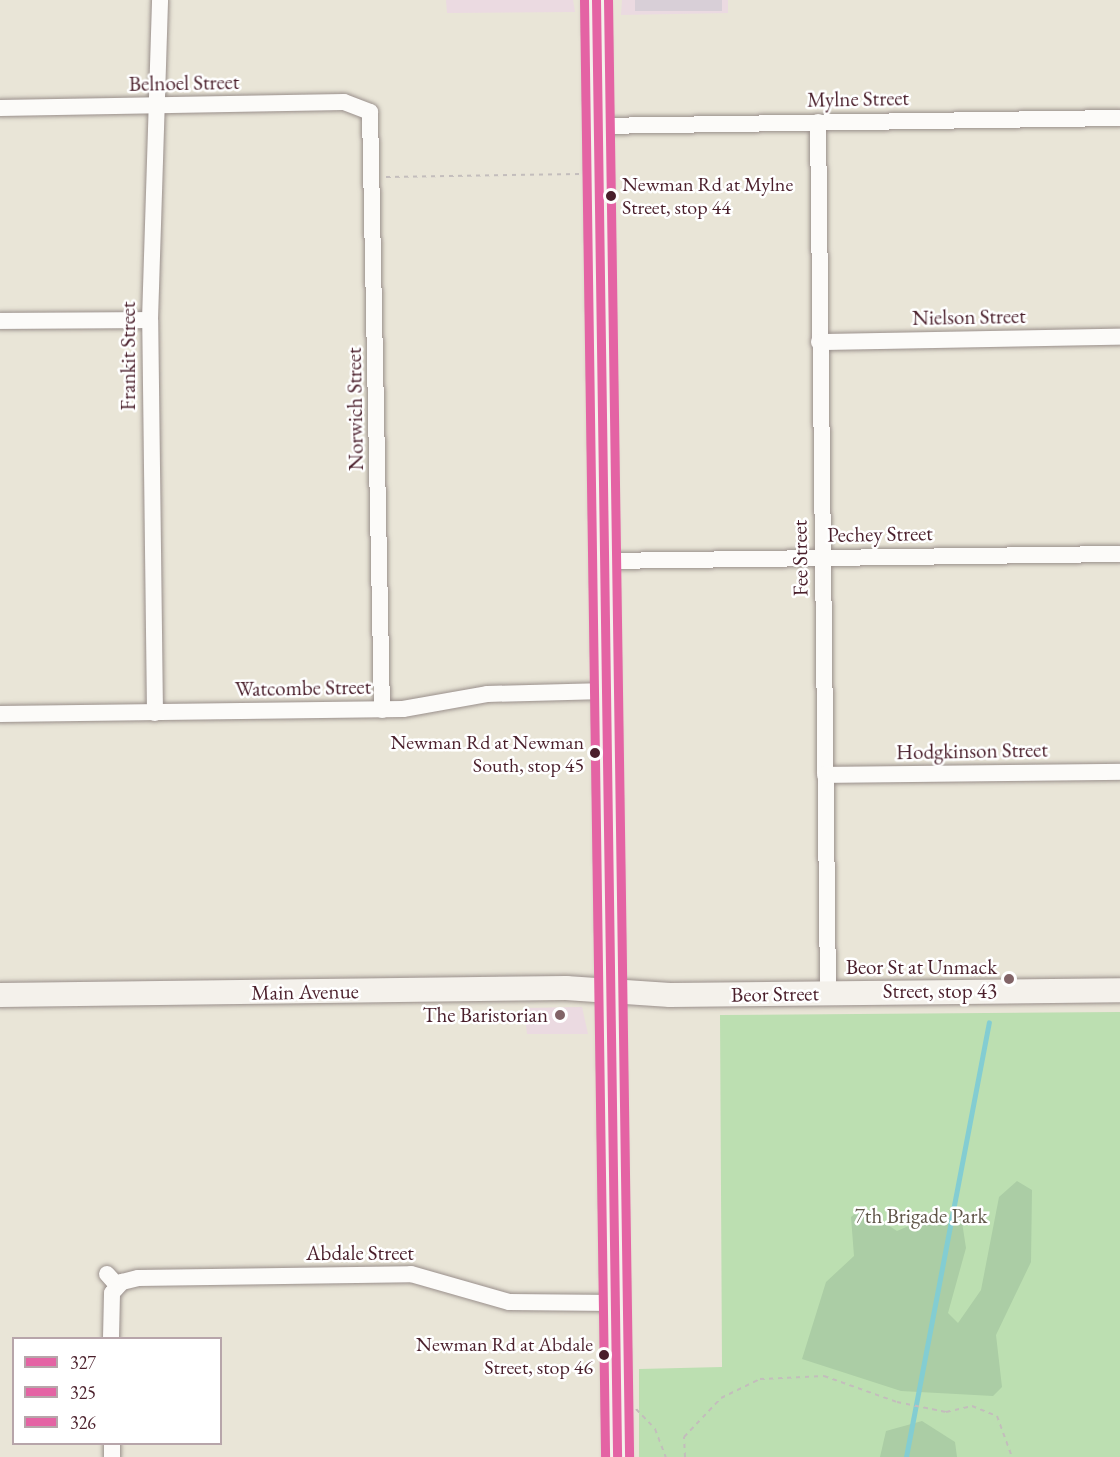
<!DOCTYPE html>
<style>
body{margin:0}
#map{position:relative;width:1120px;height:1457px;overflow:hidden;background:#e9e5d7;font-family:"EB Garamond",serif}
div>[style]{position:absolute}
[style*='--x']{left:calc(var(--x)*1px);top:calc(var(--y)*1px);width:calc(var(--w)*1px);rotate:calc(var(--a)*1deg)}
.built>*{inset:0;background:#ebdae1}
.green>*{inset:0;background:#bcdfb1}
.forest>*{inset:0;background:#abcda5}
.stream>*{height:4.5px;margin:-2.25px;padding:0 2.25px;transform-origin:2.25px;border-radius:2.25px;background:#83cdd2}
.building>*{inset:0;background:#d8cfd7}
.path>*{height:2px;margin-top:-1px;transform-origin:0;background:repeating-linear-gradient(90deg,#c3bdbc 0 4.5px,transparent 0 9px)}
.roads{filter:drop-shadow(0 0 2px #998f8b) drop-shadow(0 0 2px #998f8b)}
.street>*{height:16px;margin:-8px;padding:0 8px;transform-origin:8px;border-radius:8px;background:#fcfbf9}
.secondary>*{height:24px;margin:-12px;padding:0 12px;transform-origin:12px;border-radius:12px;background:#f4f1eb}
.bus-1>*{height:9px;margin:-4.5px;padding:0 4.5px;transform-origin:4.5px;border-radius:4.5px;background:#e463a4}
.bus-2>*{height:9px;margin:-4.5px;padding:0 4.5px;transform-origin:4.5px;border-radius:4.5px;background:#e463a4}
.bus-3>*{height:9px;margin:-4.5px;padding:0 4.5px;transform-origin:4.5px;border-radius:4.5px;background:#e463a4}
.dots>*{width:16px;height:16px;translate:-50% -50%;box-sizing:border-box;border:3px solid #fff;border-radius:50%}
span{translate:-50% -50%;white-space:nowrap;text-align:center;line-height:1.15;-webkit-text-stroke:5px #fff;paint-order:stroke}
.bus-label{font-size:20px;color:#4a1f2b}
.left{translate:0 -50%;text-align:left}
.right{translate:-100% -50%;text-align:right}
.street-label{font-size:21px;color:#4a1f2b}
.poi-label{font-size:21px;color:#4a1f2b}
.park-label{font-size:21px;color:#61574a}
.legend{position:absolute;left:12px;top:1337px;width:210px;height:108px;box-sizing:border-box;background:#fff;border:2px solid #b7a5aa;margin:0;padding:8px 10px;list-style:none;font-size:18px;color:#4a1f2b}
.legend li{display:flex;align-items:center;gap:12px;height:30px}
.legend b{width:30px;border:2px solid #b7a5aa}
</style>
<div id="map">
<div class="built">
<div style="clip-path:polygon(446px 0,573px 0,575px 12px,447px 13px)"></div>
<div style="clip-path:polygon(622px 0,728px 0,728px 13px,621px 15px)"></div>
<div style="clip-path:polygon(582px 1007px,588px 1034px,527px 1034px,524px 1008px)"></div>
</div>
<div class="green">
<div style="clip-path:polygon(1120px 1012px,1120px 1457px,639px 1457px,639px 1369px,722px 1367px,720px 1015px)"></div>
</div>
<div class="forest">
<div style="clip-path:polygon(1017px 1181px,1032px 1190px,1031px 1262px,996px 1335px,1002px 1387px,993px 1396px,901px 1391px,802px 1359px,826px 1282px,854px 1256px,851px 1217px,862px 1208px,897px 1231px,934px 1215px,962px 1222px,966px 1248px,948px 1313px,958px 1323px,981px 1290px,999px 1197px)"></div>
<div style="clip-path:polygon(922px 1421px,955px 1442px,957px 1457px,880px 1457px,886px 1431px)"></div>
</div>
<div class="stream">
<div style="--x:906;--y:1457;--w:442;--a:-79.2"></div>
</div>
<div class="building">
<div style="clip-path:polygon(635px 0,722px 0,722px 11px,635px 11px)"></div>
</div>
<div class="path">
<div style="--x:386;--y:177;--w:195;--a:-0.9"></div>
<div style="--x:636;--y:1409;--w:28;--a:46"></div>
<div style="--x:655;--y:1429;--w:30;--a:69"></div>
<div style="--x:685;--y:1457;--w:20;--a:-93"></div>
<div style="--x:684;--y:1437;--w:54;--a:-46.5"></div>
<div style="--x:721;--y:1398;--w:43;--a:-26"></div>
<div style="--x:760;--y:1379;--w:64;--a:-2.7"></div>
<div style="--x:824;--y:1376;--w:77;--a:19.6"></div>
<div style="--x:897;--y:1402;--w:50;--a:11.5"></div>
<div style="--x:946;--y:1412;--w:27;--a:-13"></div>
<div style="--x:972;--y:1406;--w:27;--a:22"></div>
<div style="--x:997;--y:1416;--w:44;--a:69.9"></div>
</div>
<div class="roads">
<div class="street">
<div style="--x:0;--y:108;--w:344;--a:-1"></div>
<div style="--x:344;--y:102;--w:28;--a:21"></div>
<div style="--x:370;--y:112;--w:598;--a:88.85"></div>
<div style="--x:818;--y:122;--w:871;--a:89.34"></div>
<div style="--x:597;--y:126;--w:523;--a:-0.88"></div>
<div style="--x:0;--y:321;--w:150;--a:-0.4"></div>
<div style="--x:819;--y:342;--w:301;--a:-1"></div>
<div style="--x:604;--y:561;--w:516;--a:-0.78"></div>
<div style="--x:155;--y:713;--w:393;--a:-90.7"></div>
<div style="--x:150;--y:320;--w:320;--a:-88.2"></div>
<div style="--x:0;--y:714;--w:403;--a:-0.7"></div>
<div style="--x:403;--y:709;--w:85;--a:-10.1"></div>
<div style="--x:487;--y:694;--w:119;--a:-1.4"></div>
<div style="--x:825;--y:775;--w:295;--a:-0.6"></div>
<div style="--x:107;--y:1274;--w:15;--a:48"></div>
<div style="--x:111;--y:1338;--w:45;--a:-88.7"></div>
<div style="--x:112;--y:1293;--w:15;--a:-48"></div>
<div style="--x:122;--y:1282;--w:16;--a:-14"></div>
<div style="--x:138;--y:1278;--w:273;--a:-0.8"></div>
<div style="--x:411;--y:1274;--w:102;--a:15.9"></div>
<div style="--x:509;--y:1302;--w:106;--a:0.5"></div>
<div style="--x:112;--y:1444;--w:13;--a:90"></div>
</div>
<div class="secondary">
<div style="--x:596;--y:0;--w:1457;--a:89.17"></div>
<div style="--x:0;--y:995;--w:566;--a:-0.71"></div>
<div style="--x:566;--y:988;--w:104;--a:3.9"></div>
<div style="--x:670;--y:995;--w:450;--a:-0.6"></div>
</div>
</div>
<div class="bus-1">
<div style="--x:596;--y:0;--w:1457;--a:89.17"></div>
</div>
<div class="bus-2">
<div style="--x:584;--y:0;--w:1457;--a:89.17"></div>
</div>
<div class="bus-3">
<div style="--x:608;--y:0;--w:1457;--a:89.17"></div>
</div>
<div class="dots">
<div style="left:611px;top:196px;background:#4a1f2b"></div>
<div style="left:595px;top:753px;background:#4a1f2b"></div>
<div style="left:1009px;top:979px;background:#826467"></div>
<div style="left:560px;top:1015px;background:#826467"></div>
<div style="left:604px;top:1355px;background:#4a1f2b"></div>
</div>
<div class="bus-label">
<span class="left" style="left:622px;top:196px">Newman Rd at Mylne<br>Street, stop 44</span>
<span class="right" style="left:584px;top:754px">Newman Rd at Newman<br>South, stop 45</span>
<span class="right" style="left:593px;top:1356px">Newman Rd at Abdale<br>Street, stop 46</span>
</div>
<div class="street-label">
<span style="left:184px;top:83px;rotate:-1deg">Belnoel Street</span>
<span style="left:858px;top:99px;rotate:-1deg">Mylne Street</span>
<span style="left:969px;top:317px;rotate:-1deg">Nielson Street</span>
<span style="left:128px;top:356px;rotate:-90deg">Frankit Street</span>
<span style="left:355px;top:409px;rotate:-91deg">Norwich Street</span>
<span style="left:880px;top:534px;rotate:-1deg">Pechey Street</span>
<span style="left:800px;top:558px;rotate:-91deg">Fee Street</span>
<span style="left:303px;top:688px;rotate:-1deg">Watcombe Street</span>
<span style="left:972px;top:751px;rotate:-1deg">Hodgkinson Street</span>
<span style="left:305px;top:992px;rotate:-1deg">Main Avenue</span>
<span style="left:775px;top:994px;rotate:-1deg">Beor Street</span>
<span style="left:360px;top:1253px">Abdale Street</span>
</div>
<div class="poi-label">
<span class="right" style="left:997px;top:979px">Beor St at Unmack<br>Street, stop 43</span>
<span class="right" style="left:548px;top:1015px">The Baristorian</span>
</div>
<div class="park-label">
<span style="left:921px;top:1216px">7th Brigade Park</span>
</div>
<ul class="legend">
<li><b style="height:8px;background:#e463a4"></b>327</li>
<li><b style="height:8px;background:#e463a4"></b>325</li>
<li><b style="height:8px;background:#e463a4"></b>326</li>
</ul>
</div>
